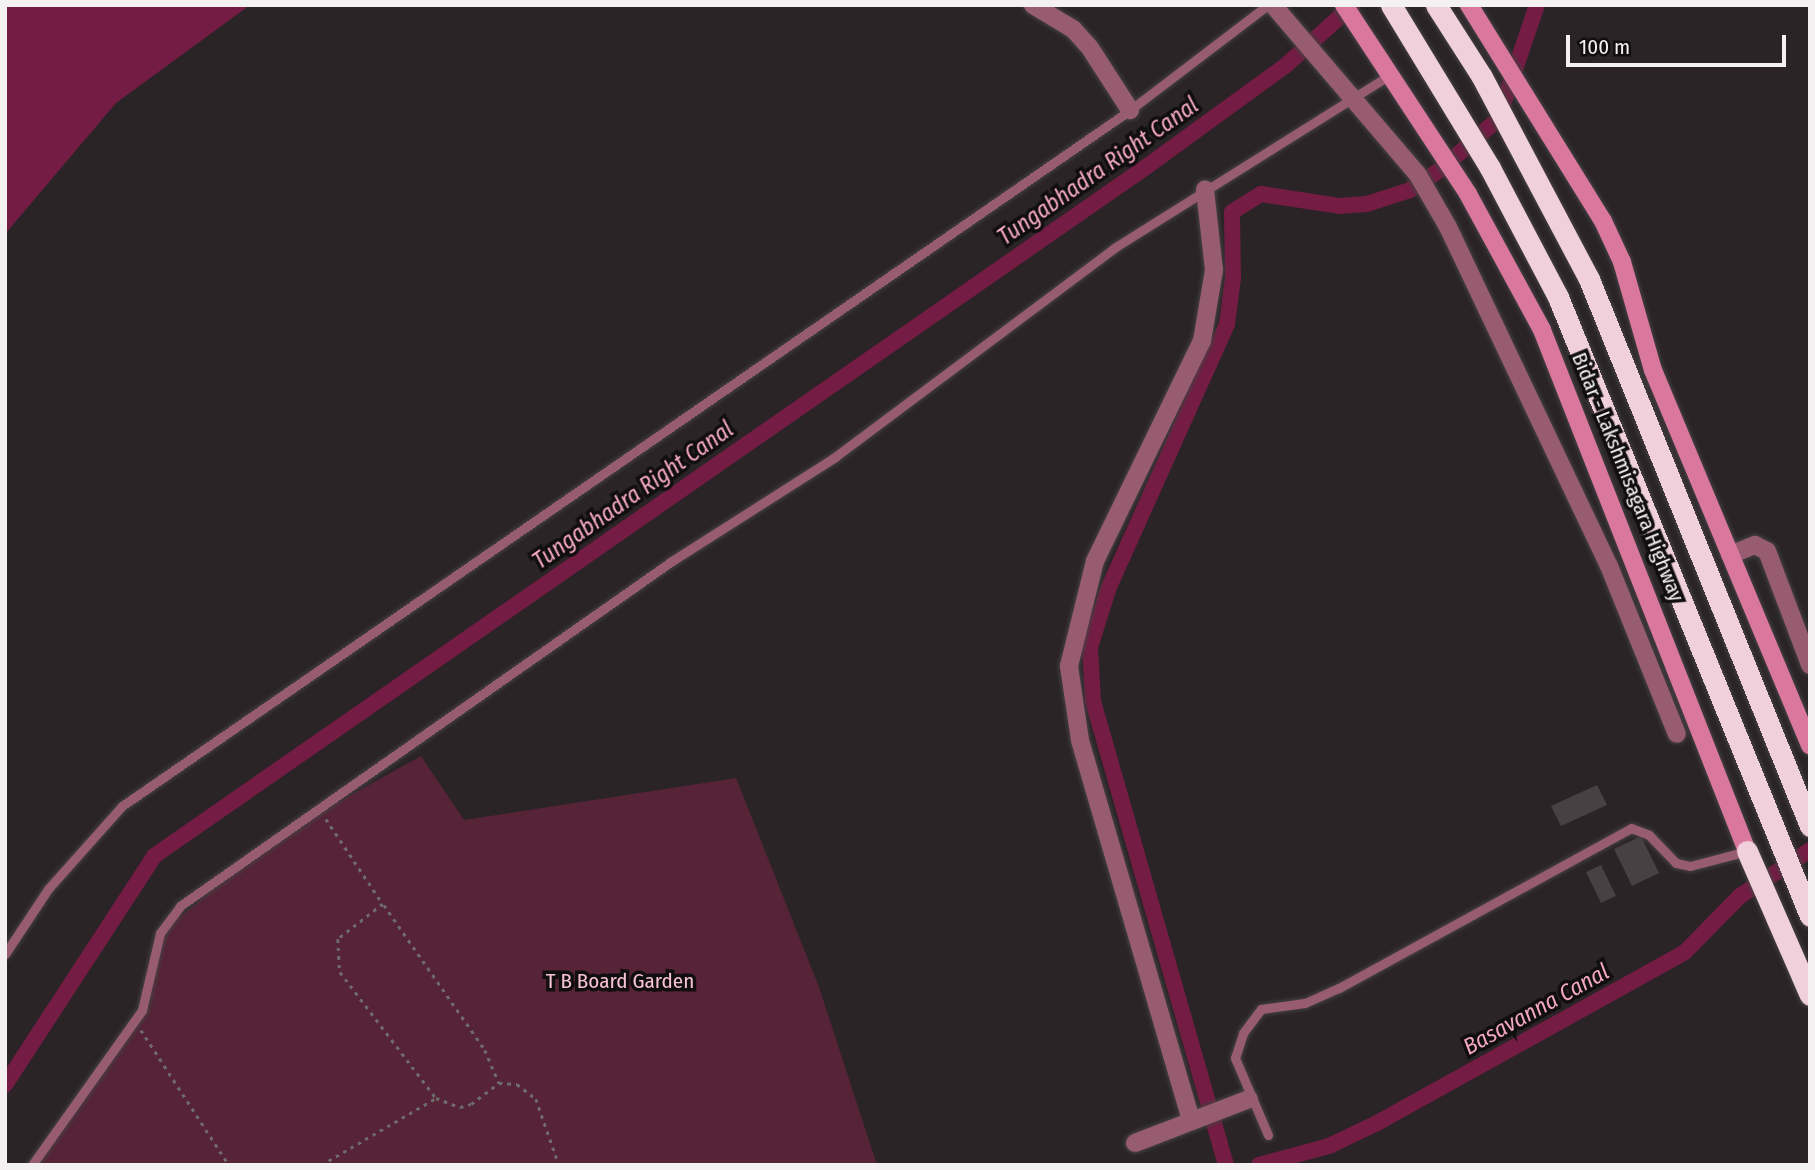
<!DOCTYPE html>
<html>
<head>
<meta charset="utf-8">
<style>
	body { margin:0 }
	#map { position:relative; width:1815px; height:1170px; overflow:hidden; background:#2a2426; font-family:"Fira Sans Condensed",sans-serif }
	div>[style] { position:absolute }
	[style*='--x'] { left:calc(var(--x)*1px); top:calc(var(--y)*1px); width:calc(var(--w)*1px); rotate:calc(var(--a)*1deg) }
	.green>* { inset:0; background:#562337 }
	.water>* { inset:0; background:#741c44 }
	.canal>* { height:16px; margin:-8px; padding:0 8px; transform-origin:8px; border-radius:8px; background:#741c44 }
	.building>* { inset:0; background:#474143 }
	.path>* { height:2.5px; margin-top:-1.25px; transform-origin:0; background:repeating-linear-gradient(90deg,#6f6a6c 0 3.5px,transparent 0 8.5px) }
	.roads { filter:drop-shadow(0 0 2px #464143) drop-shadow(0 0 2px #464143) }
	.lane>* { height:9px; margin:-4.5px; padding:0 4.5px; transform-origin:4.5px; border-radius:4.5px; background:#985c71 }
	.street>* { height:18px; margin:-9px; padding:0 9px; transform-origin:9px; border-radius:9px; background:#985c71 }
	.secondary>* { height:18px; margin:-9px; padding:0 9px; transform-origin:9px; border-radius:9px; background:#d9789c }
	.highway>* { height:21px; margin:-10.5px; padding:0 10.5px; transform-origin:10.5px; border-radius:10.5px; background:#f0d1db }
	span { translate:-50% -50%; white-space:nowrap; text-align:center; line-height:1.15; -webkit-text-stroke:7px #110e0f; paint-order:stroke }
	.street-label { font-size:21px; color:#f4f1f2 }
	.park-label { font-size:21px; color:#f7c3d4 }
	.water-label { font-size:23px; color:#f3a8c1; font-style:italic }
	.frame { position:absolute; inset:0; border:7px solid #f4f1f2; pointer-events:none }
	.scale { position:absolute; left:1566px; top:35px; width:220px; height:32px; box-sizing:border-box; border:4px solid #f4f1f2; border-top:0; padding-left:9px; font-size:21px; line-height:24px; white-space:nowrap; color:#f4f1f2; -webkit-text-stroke:5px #110e0f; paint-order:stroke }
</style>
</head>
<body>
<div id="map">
	<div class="green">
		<i style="clip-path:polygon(421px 756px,464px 820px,736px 778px,819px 987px,877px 1165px,38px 1165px,142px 1010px,160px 933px,284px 832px)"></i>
	</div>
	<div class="water">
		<i style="clip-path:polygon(5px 5px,250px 5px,116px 103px,5px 234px)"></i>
	</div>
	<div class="canal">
		<i style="--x:5;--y:1085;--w:273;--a:-56.9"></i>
		<i style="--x:154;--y:856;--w:1208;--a:-34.78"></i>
		<i style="--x:1146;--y:167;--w:172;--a:-36"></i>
		<i style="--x:1285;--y:66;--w:91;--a:-41.9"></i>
		<i style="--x:1226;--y:1165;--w:483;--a:-106"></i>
		<i style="--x:1093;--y:701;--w:54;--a:-93.2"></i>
		<i style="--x:1090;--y:647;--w:63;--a:-72.4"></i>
		<i style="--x:1109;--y:587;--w:288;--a:-65.8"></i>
		<i style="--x:1227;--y:324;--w:46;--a:-82.6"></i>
		<i style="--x:1233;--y:278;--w:66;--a:-90.9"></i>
		<i style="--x:1232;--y:212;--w:34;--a:-32"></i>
		<i style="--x:1261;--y:194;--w:79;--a:8.7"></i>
		<i style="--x:1339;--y:206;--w:28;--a:-4"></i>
		<i style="--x:1367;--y:204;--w:45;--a:-18"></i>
		<i style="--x:1410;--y:190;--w:36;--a:-34"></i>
		<i style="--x:1440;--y:170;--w:77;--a:-41.3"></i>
		<i style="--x:1498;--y:119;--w:120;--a:-71.1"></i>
		<i style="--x:1259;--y:1165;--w:73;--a:-15.2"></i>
		<i style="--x:1329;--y:1146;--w:53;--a:-25.6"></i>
		<i style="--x:1377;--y:1123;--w:351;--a:-29"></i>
		<i style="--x:1684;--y:953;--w:80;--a:-45.5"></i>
		<i style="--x:1740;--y:896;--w:84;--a:-33.3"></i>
	</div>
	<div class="building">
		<i style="clip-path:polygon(1597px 785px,1607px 805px,1561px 826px,1551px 806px)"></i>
		<i style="clip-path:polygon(1641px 836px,1659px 873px,1632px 886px,1614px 849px)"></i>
		<i style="clip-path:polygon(1601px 865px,1616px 896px,1601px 903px,1586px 872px)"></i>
	</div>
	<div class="path">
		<i style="--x:326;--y:819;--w:102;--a:56.2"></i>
		<i style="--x:383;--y:904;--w:57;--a:142.1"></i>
		<i style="--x:338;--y:939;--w:33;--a:87"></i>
		<i style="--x:340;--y:972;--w:158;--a:52.7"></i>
		<i style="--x:384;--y:905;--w:177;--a:55.1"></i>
		<i style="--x:485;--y:1050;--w:36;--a:67"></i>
		<i style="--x:141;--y:1030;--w:161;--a:56.9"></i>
		<i style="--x:321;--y:1165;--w:133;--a:-30.2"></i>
		<i style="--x:436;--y:1098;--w:26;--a:21"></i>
		<i style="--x:460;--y:1107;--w:11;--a:-15"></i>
		<i style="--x:471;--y:1104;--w:35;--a:-37"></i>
		<i style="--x:499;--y:1083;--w:18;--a:3"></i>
		<i style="--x:517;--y:1084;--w:24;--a:38"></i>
		<i style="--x:536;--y:1099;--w:70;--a:70.8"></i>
	</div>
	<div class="roads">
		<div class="lane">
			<i style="--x:5;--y:954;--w:78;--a:-56.5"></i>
			<i style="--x:48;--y:889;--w:111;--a:-48.3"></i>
			<i style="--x:122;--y:806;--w:1225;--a:-34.62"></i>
			<i style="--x:1130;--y:110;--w:173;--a:-37.3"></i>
			<i style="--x:1268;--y:1135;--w:84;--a:-113.2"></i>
			<i style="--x:1235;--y:1058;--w:26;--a:-72"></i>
			<i style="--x:1243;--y:1033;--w:30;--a:-53"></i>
			<i style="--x:1261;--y:1009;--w:44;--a:-7.8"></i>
			<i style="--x:1305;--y:1003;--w:37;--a:-24"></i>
			<i style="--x:1339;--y:988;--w:333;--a:-28.7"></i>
			<i style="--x:1631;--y:828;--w:19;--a:21"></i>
			<i style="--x:1649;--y:835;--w:39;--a:46"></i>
			<i style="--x:1676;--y:863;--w:14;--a:12"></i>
			<i style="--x:1690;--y:866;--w:59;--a:-14.7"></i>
			<i style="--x:32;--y:1165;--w:190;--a:-54.6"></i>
			<i style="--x:142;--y:1010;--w:79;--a:-76.8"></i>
			<i style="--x:160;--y:933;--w:34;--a:-53"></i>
			<i style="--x:180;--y:906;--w:601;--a:-35.04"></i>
			<i style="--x:672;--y:561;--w:193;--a:-32.5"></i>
			<i style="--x:835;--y:457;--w:349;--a:-36.8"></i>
			<i style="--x:1114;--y:248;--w:326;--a:-32.1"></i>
		</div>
		<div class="street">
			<i style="--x:1033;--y:5;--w:47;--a:31"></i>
			<i style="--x:1073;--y:29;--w:25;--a:48"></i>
			<i style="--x:1090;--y:48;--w:74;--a:57.2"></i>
			<i style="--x:1273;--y:5;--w:223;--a:49.5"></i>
			<i style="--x:1418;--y:175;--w:60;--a:60"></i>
			<i style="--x:1448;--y:227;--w:375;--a:64.6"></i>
			<i style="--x:1609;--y:566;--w:181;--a:68"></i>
			<i style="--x:1730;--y:555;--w:27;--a:-22"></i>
			<i style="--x:1755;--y:545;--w:13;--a:27"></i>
			<i style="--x:1767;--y:551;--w:122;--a:69.3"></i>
			<i style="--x:1191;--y:1120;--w:396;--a:-106.3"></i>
			<i style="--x:1080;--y:740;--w:75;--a:-98.5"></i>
			<i style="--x:1069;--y:666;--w:108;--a:-76.1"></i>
			<i style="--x:1095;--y:561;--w:245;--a:-64.1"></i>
			<i style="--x:1202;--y:341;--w:72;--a:-80.4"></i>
			<i style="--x:1214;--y:270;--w:81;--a:-96.4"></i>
			<i style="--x:1135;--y:1143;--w:122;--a:-21.1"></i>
		</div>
		<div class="secondary">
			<i style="--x:1344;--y:5;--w:226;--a:56.7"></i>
			<i style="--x:1468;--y:194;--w:155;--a:61.4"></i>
			<i style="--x:1542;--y:330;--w:560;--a:68.52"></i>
			<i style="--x:1469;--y:5;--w:254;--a:58.2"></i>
			<i style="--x:1603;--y:221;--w:45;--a:65.1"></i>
			<i style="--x:1622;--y:262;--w:112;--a:74"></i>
			<i style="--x:1653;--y:370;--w:407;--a:67.3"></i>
		</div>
		<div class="highway">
			<i style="--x:1391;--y:5;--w:191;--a:58.7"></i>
			<i style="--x:1490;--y:168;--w:146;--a:62.2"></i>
			<i style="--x:1558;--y:297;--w:668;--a:67.85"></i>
			<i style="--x:1436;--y:5;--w:85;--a:57.4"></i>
			<i style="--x:1482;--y:77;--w:229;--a:62.1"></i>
			<i style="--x:1589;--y:279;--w:590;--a:68"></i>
			<i style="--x:1747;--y:851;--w:157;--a:66.4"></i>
		</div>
	</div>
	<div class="street-label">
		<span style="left:1628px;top:477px;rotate:68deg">Bidar - Lakshmisagara Highway</span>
	</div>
	<div class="park-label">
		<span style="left:620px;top:981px">T B Board Garden</span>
	</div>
	<div class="water-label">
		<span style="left:1098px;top:171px;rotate:-35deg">Tungabhadra Right Canal</span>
		<span style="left:633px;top:495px;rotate:-35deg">Tungabhadra Right Canal</span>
		<span style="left:1536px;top:1009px;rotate:-29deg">Basavanna Canal</span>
	</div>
	<div class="frame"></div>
	<div class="scale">100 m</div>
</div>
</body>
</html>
